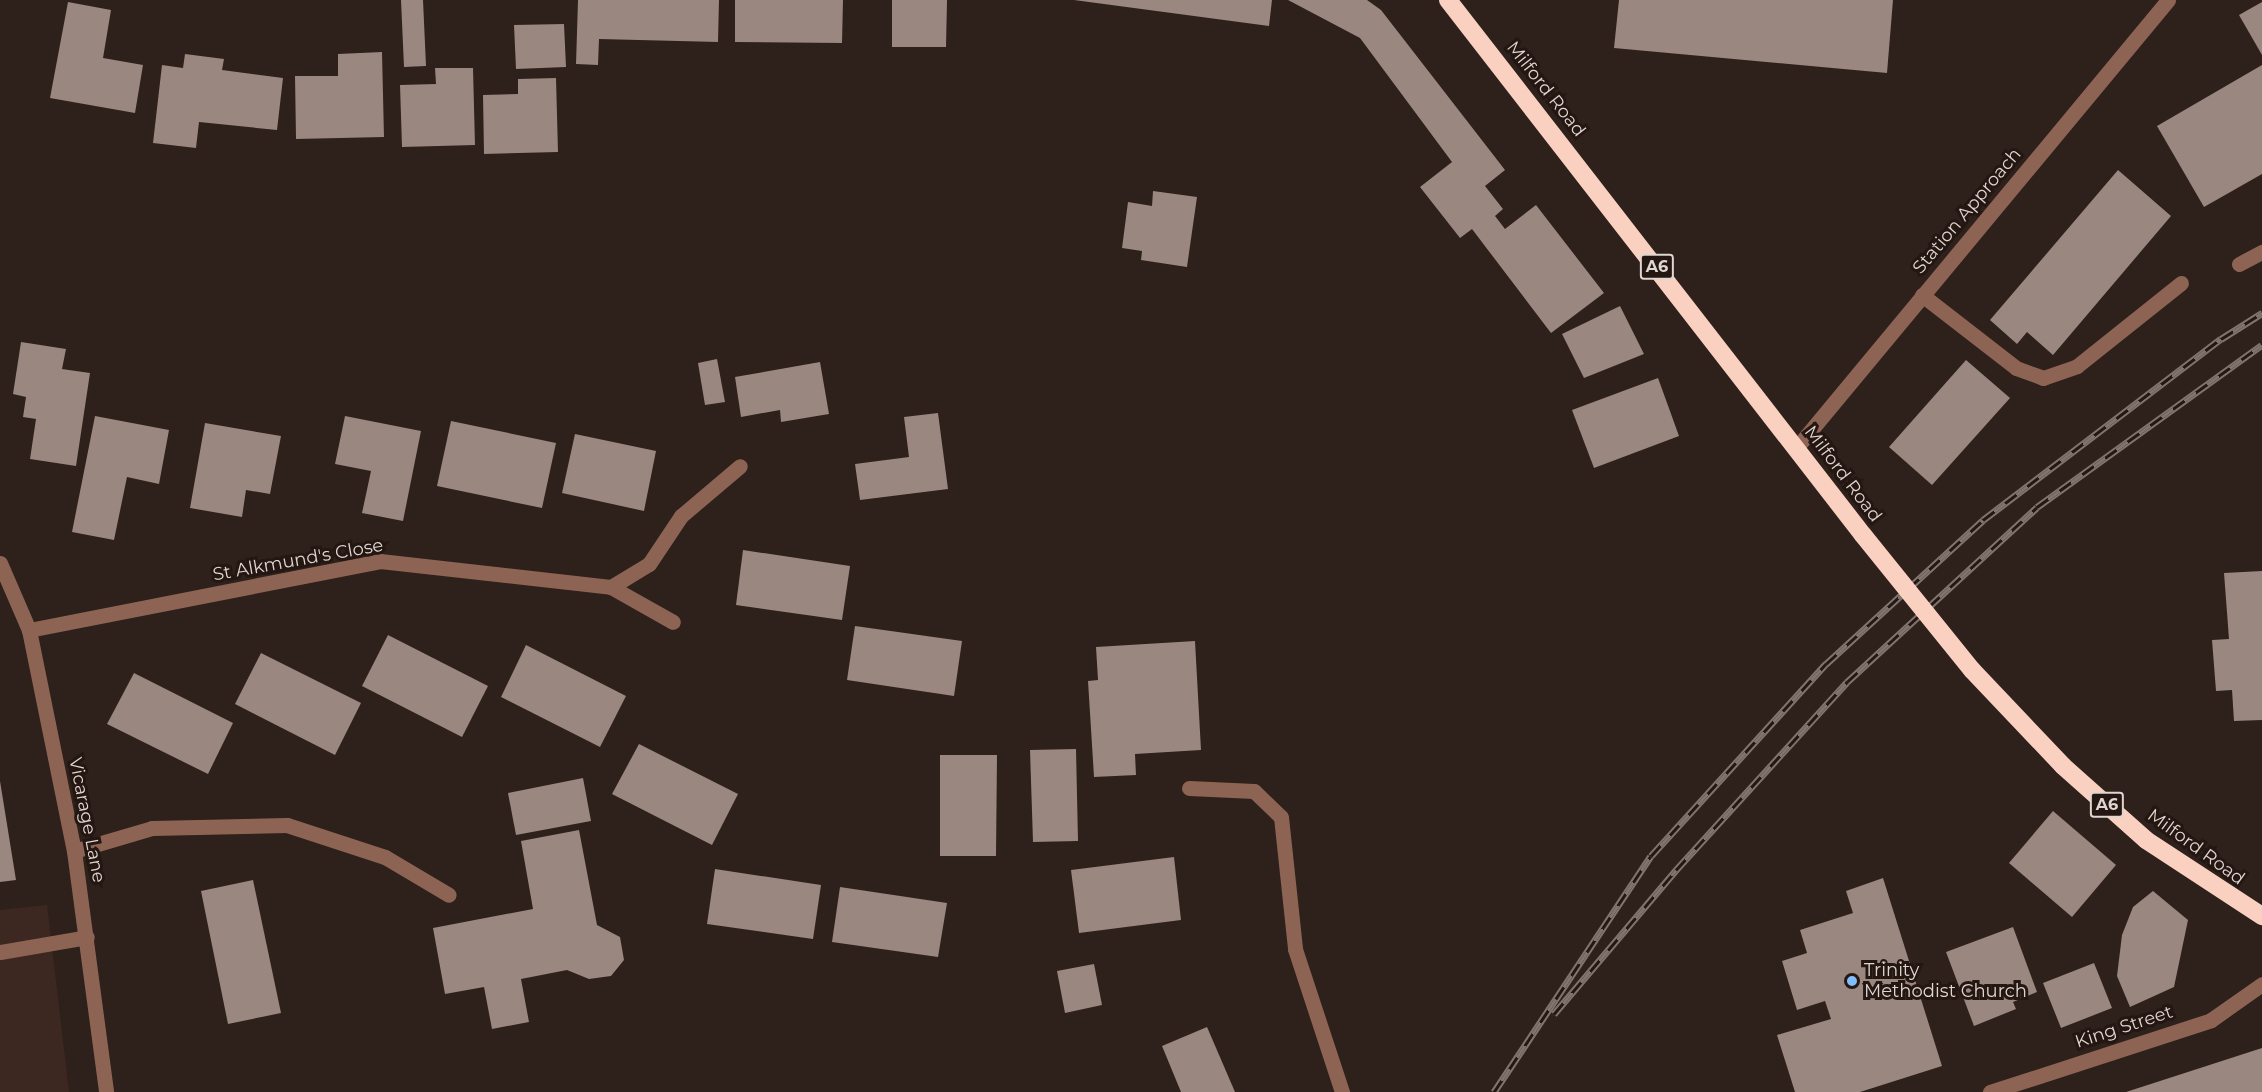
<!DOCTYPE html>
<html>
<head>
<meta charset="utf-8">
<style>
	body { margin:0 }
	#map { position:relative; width:2262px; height:1092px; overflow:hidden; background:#2e201a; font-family:Montserrat,sans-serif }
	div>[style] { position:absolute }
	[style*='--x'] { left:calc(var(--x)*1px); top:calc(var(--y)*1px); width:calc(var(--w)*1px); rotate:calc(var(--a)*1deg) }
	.built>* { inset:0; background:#3c2820 }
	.building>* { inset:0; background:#998780 }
	.minor>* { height:15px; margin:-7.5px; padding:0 7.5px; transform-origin:7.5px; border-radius:7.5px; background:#8d6454 }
	.highway>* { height:18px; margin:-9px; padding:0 9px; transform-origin:9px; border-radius:9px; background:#fad1c0 }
	.rail>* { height:7px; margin-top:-3.5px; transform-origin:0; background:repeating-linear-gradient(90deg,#241611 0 14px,#80746f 0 28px); box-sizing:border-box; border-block:2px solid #80746f }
	.highway-bridge>* { height:18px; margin:-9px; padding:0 9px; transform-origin:9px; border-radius:9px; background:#fad1c0 }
	.dots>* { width:16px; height:16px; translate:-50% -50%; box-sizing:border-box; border:3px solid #241611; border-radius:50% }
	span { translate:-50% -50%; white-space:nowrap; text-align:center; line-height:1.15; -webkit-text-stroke:6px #241611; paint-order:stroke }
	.shield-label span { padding:2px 4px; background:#241611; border:2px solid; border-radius:4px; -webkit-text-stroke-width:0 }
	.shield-label { font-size:16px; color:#dfd5d1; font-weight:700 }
	.street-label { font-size:18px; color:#dfd5d1 }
	.poi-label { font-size:18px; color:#dfd5d1 }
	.left { translate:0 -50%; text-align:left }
</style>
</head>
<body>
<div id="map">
	<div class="built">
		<i style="clip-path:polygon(47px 905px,69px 1092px,0 1092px,0 910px)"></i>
	</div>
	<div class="building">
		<i style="clip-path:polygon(401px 0,423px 0,426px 66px,404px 67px)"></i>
		<i style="clip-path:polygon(578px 0,719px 0,718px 42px,599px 39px,598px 65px,576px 64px)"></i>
		<i style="clip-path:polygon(735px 0,843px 0,842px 43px,735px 42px)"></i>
		<i style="clip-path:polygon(892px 0,947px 0,946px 47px,892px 47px)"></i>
		<i style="clip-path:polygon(1074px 0,1272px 0,1269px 26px)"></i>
		<i style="clip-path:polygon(1288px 0,1367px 0,1381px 10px,1505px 170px,1485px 186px,1503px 209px,1495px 216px,1505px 229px,1536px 205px,1604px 293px,1551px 333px,1472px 229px,1460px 238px,1420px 187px,1452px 162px,1360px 38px)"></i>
		<i style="clip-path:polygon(1619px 0,1893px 0,1887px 73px,1614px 48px)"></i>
		<i style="clip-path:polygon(68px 2px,111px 10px,103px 58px,143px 65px,135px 113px,50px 98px)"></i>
		<i style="clip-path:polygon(2262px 2px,2262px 55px,2239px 15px)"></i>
		<i style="clip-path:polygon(564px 24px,566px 67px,516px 69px,514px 25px)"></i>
		<i style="clip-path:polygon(382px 52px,384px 137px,296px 139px,295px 76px,338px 76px,338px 54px)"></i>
		<i style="clip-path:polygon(185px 54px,224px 59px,222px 70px,283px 78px,277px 130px,199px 122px,196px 148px,153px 143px,162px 65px,183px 68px)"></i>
		<i style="clip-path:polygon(2262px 65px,2262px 174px,2204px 207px,2157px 126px)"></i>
		<i style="clip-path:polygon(435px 68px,473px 68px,475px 145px,402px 147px,400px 85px,436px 84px)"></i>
		<i style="clip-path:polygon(556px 78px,558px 152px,484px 154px,483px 95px,518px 94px,518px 79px)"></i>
		<i style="clip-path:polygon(2118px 170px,2171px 216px,2053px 355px,2027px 332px,2017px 344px,1990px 320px)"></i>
		<i style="clip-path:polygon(1153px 191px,1197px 197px,1187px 267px,1141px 260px,1142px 251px,1122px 248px,1128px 202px,1152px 206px)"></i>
		<i style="clip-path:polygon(1620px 306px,1644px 354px,1584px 378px,1562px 334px)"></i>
		<i style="clip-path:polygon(21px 342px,66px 349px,62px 369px,90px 373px,76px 466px,30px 459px,36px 419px,23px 417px,26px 397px,13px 394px)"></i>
		<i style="clip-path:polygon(717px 359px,725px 402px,705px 405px,698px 363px)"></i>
		<i style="clip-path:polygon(1966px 360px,2010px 398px,1932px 485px,1889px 447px)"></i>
		<i style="clip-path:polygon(820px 362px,829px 414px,781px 422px,780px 410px,741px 417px,735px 377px)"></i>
		<i style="clip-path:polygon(1658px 378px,1679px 436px,1594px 468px,1572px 410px)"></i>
		<i style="clip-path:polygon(938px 413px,948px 489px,860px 500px,855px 464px,909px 457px,904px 417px)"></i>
		<i style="clip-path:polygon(95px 416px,169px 430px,159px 484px,127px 477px,114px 540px,72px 532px)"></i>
		<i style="clip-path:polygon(345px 416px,421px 431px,403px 521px,362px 513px,371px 471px,335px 464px)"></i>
		<i style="clip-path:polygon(451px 421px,556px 443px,542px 508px,437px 486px)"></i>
		<i style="clip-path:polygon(205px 423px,281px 436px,270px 494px,246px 490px,242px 517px,190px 508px)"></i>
		<i style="clip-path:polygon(575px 434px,656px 451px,644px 511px,562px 493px)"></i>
		<i style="clip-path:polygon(743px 550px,850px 566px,842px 620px,736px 605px)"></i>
		<i style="clip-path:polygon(2262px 571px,2262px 720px,2234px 721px,2232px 690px,2216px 691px,2212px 640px,2229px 639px,2224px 573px)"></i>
		<i style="clip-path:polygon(855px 626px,962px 641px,954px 696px,847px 680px)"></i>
		<i style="clip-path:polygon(388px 635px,488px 686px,462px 737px,362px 686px)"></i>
		<i style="clip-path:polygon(1195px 641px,1201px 750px,1135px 754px,1136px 775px,1094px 777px,1088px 681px,1098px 680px,1096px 647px)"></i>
		<i style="clip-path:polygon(526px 645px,626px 696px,600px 747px,501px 697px)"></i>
		<i style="clip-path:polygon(261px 653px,361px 703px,335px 755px,235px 704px)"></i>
		<i style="clip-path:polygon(134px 673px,233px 723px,208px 774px,107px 724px)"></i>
		<i style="clip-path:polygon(639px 744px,738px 794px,712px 845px,612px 794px)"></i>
		<i style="clip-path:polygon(1076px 749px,1078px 841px,1033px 842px,1030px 750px)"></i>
		<i style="clip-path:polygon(940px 755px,997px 755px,996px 856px,940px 856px)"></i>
		<i style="clip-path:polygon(583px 778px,591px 821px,516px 835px,508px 793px)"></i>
		<i style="clip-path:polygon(0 781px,16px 880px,0 882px)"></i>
		<i style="clip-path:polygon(2053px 811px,2116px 865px,2072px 917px,2009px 863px)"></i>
		<i style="clip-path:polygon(579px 830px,597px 925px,620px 937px,624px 960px,611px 976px,589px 979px,567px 970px,521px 979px,529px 1022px,492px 1029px,484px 987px,445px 994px,433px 928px,533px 909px,521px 841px)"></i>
		<i style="clip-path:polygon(1174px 857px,1181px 920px,1079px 933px,1071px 870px)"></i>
		<i style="clip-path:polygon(715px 869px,821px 885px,813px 939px,707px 924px)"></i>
		<i style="clip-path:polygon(1883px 878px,1942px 1066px,1860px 1092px,1795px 1092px,1777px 1035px,1831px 1019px,1825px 1001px,1797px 1010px,1782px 961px,1807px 953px,1800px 930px,1853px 913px,1846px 891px)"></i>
		<i style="clip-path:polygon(253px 880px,281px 1013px,228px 1024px,201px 891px)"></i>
		<i style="clip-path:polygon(840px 887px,947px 903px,938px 957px,832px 942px)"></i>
		<i style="clip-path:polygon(2153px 891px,2188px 920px,2174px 987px,2130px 1007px,2117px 976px,2122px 935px,2133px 907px)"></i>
		<i style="clip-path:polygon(2013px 927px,2037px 992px,2013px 1002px,2016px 1009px,1974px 1026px,1946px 952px)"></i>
		<i style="clip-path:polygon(2094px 963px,2112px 1008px,2061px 1028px,2043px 983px)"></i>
		<i style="clip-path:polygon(1094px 964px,1102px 1005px,1065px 1013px,1057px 971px)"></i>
		<i style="clip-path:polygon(1207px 1027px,1235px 1092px,1181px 1092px,1162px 1046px)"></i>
		<i style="clip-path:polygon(2262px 1048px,2262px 1092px,2126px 1092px)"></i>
	</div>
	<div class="minor">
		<i style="--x:2239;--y:264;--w:26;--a:-28"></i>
		<i style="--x:1922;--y:295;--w:119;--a:37.8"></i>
		<i style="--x:2016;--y:368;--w:29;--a:20"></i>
		<i style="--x:2043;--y:378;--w:36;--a:-19"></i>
		<i style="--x:2077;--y:366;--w:133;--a:-38.6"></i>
		<i style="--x:1797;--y:447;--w:581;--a:-50.31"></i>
		<i style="--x:0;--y:563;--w:73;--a:66.6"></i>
		<i style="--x:29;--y:630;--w:226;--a:78.5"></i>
		<i style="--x:74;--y:851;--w:243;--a:82.4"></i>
		<i style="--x:611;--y:587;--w:44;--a:-31.2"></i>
		<i style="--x:649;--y:564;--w:58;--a:-56.3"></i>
		<i style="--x:681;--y:516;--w:77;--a:-40.3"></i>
		<i style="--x:29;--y:630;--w:358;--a:-11.1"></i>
		<i style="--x:380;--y:561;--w:232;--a:6.4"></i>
		<i style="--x:611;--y:587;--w:71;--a:29.4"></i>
		<i style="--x:1189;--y:788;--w:65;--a:2.6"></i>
		<i style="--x:1254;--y:791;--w:37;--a:44"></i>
		<i style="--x:1281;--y:817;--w:133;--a:83.9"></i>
		<i style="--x:1295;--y:949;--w:151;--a:71.8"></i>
		<i style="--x:74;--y:851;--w:81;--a:-16.4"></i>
		<i style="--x:152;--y:828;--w:135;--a:-1.3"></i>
		<i style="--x:287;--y:825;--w:103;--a:18.1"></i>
		<i style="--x:385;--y:857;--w:74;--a:30.7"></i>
		<i style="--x:0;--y:952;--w:88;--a:-9.8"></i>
		<i style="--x:1990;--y:1092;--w:232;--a:-18"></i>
		<i style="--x:2211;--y:1020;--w:62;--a:-35.2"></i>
	</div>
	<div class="highway">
		<i style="--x:1448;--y:0;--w:677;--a:52.2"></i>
		<i style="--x:1972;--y:670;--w:132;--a:46.5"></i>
		<i style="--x:2063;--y:766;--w:111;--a:41.7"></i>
		<i style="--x:2146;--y:840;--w:139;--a:33.2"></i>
	</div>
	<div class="rail">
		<i style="--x:1554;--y:1014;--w:189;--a:-49.7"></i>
		<i style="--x:1676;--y:870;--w:254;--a:-47.7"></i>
		<i style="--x:1847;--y:682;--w:258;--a:-42.6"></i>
		<i style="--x:2037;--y:507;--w:277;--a:-35.8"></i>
		<i style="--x:1494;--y:1092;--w:283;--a:-56.4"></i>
		<i style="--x:1651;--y:856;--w:260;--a:-47.7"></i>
		<i style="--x:1826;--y:664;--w:213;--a:-42.5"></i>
		<i style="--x:1983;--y:520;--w:299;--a:-37.3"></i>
		<i style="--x:2221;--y:339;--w:49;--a:-32.4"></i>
	</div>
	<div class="highway-bridge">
		<i style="--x:1863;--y:535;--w:174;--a:51.1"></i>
	</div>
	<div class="dots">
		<i style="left:1852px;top:981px;background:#80bdfa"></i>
	</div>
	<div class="shield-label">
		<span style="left:1657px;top:267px">A6</span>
		<span style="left:2107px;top:805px">A6</span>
	</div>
	<div class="street-label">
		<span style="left:1546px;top:89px;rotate:52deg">Milford Road</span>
		<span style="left:1967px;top:211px;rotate:-50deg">Station Approach</span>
		<span style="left:1843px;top:474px;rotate:53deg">Milford Road</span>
		<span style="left:298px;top:560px;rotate:-10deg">St Alkmund's Close</span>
		<span style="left:87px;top:820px;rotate:79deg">Vicarage Lane</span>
		<span style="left:2196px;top:847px;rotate:36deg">Milford Road</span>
		<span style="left:2124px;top:1027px;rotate:-18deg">King Street</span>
	</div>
	<div class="poi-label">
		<span class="left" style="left:1864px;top:981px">Trinity<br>Methodist Church</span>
	</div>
</div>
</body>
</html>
